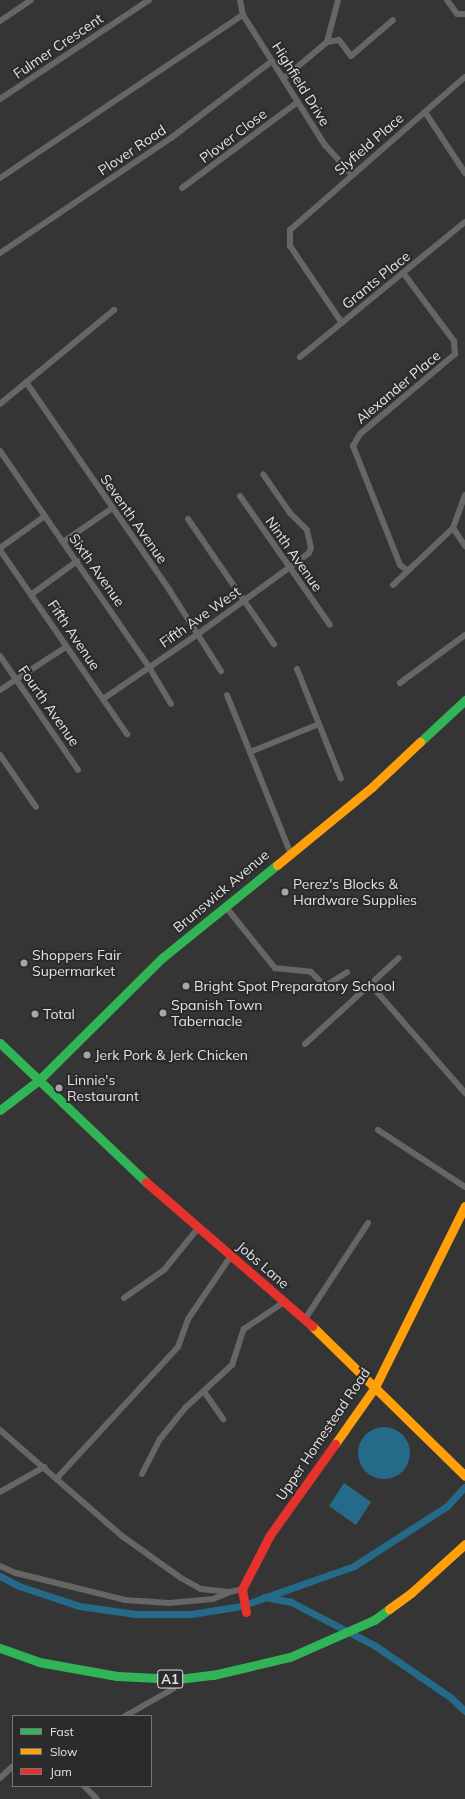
<!DOCTYPE html>
<html>
<head>
<meta charset="utf-8">
<style>
	body { margin:0 }
	#map { position:relative; width:465px; height:1799px; overflow:hidden; background:#353535; font-family:Mulish,sans-serif }
	div>[style] { position:absolute }
	[style*='--x'] { left:calc(var(--x)*1px); top:calc(var(--y)*1px); width:calc(var(--w)*1px); rotate:calc(var(--a)*1deg) }
	.water>* { inset:0; background:#266a89 }
	.round { border-radius:50% }
	.canal>* { height:7px; margin:-3.5px; padding:0 3.5px; transform-origin:3.5px; border-radius:3.5px; background:#266a89 }
	.street>* { height:6px; margin:-3px; padding:0 3px; transform-origin:3px; border-radius:3px; background:#666 }
	.fast>* { height:9px; margin:-4.5px; padding:0 4.5px; transform-origin:4.5px; border-radius:4.5px; background:#30b455 }
	.slow>* { height:9px; margin:-4.5px; padding:0 4.5px; transform-origin:4.5px; border-radius:4.5px; background:#ff9f0a }
	.jam>* { height:9px; margin:-4.5px; padding:0 4.5px; transform-origin:4.5px; border-radius:4.5px; background:#e5322d }
	.dots>* { width:11px; height:11px; translate:-50% -50%; box-sizing:border-box; border:2px solid #2b2a2c; border-radius:50% }
	span { translate:-50% -50%; white-space:nowrap; text-align:center; line-height:1.15; -webkit-text-stroke:4px #2b2a2c; paint-order:stroke }
	.shield-label span { padding:1px 3px; background:#2b2a2c; border:1px solid; border-radius:3px; -webkit-text-stroke-width:0 }
	.shield-label { font-size:13px; color:#e3e2e4; font-weight:700 }
	.street-label { font-size:14px; color:#e3e2e4 }
	.poi-label { font-size:14px; color:#e3e2e4 }
	.left { translate:0 -50%; text-align:left }
	.legend { position:absolute; left:12px; top:1715px; width:140px; height:72px; box-sizing:border-box; background:#2b2a2c; border:1px solid #757476; margin:0; padding:5px 7px; list-style:none; font-size:12px; color:#e3e2e4 }
	.legend li { display:flex; align-items:center; gap:8px; height:20px }
	.legend b { width:20px; border:1px solid #757476 }
</style>
</head>
<body>
<div id="map">
	<div class="water">
		<i class="round" style="left:358px;top:1427px;width:52px;height:52px"></i>
		<i style="clip-path:polygon(344px 1483px,371px 1502px,356px 1525px,329px 1506px)"></i>
	</div>
	<div class="canal">
		<i style="--x:0;--y:1576;--w:21;--a:28"></i>
		<i style="--x:19;--y:1586;--w:63;--a:18.4"></i>
		<i style="--x:79;--y:1606;--w:57;--a:8.1"></i>
		<i style="--x:135;--y:1614;--w:56;--a:0"></i>
		<i style="--x:191;--y:1614;--w:51;--a:-9.1"></i>
		<i style="--x:241;--y:1606;--w:120;--a:-19.5"></i>
		<i style="--x:354;--y:1566;--w:111;--a:-32.8"></i>
		<i style="--x:447;--y:1506;--w:26;--a:-47"></i>
		<i style="--x:264;--y:1597;--w:27;--a:10"></i>
		<i style="--x:291;--y:1602;--w:93;--a:27.4"></i>
		<i style="--x:374;--y:1645;--w:92;--a:34.4"></i>
		<i style="--x:450;--y:1697;--w:21;--a:43"></i>
	</div>
	<div class="street">
		<i style="--x:240;--y:0;--w:15;--a:79"></i>
		<i style="--x:243;--y:15;--w:154;--a:57.8"></i>
		<i style="--x:325;--y:145;--w:40;--a:48"></i>
		<i style="--x:447;--y:0;--w:17;--a:54"></i>
		<i style="--x:457;--y:14;--w:8;--a:0"></i>
		<i style="--x:0;--y:21;--w:37;--a:-34"></i>
		<i style="--x:327;--y:42;--w:12;--a:-9"></i>
		<i style="--x:339;--y:40;--w:20;--a:53"></i>
		<i style="--x:351;--y:56;--w:55;--a:-40.6"></i>
		<i style="--x:327;--y:42;--w:43;--a:-75.3"></i>
		<i style="--x:284;--y:78;--w:56;--a:-39.9"></i>
		<i style="--x:0;--y:99;--w:179;--a:-33.6"></i>
		<i style="--x:425;--y:112;--w:73;--a:56.7"></i>
		<i style="--x:0;--y:178;--w:293;--a:-33.9"></i>
		<i style="--x:182;--y:188;--w:144;--a:-36.6"></i>
		<i style="--x:0;--y:253;--w:206;--a:-33.9"></i>
		<i style="--x:171;--y:138;--w:127;--a:-37.3"></i>
		<i style="--x:404;--y:274;--w:84;--a:53.3"></i>
		<i style="--x:454;--y:341;--w:13;--a:86"></i>
		<i style="--x:455;--y:354;--w:124;--a:139.9"></i>
		<i style="--x:360;--y:434;--w:14;--a:120"></i>
		<i style="--x:353;--y:446;--w:128;--a:68.4"></i>
		<i style="--x:400;--y:565;--w:9;--a:36"></i>
		<i style="--x:342;--y:323;--w:93;--a:-124"></i>
		<i style="--x:290;--y:246;--w:16;--a:-90"></i>
		<i style="--x:290;--y:230;--w:232;--a:-41.2"></i>
		<i style="--x:300;--y:357;--w:213;--a:-39.3"></i>
		<i style="--x:26;--y:382;--w:254;--a:55.4"></i>
		<i style="--x:170;--y:591;--w:95;--a:57.5"></i>
		<i style="--x:0;--y:404;--w:148;--a:-39.5"></i>
		<i style="--x:0;--y:451;--w:262;--a:55.4"></i>
		<i style="--x:149;--y:667;--w:43;--a:59.3"></i>
		<i style="--x:240;--y:496;--w:157;--a:55.1"></i>
		<i style="--x:188;--y:519;--w:152;--a:55.5"></i>
		<i style="--x:453;--y:528;--w:22;--a:56"></i>
		<i style="--x:63;--y:542;--w:58;--a:-34.5"></i>
		<i style="--x:0;--y:548;--w:55;--a:-35.4"></i>
		<i style="--x:0;--y:550;--w:224;--a:55.4"></i>
		<i style="--x:393;--y:585;--w:83;--a:-43.5"></i>
		<i style="--x:453;--y:528;--w:35;--a:-70"></i>
		<i style="--x:32;--y:594;--w:56;--a:-36.3"></i>
		<i style="--x:0;--y:656;--w:138;--a:55.6"></i>
		<i style="--x:297;--y:669;--w:118;--a:68.2"></i>
		<i style="--x:400;--y:683;--w:81;--a:-36.4"></i>
		<i style="--x:0;--y:690;--w:79;--a:-33.1"></i>
		<i style="--x:227;--y:695;--w:169;--a:68.1"></i>
		<i style="--x:103;--y:699;--w:115;--a:-34.4"></i>
		<i style="--x:198;--y:634;--w:137;--a:-36.1"></i>
		<i style="--x:309;--y:553;--w:5;--a:-68"></i>
		<i style="--x:311;--y:548;--w:18;--a:-103"></i>
		<i style="--x:307;--y:530;--w:24;--a:-135"></i>
		<i style="--x:290;--y:513;--w:47;--a:-124.7"></i>
		<i style="--x:250;--y:752;--w:74;--a:-22.1"></i>
		<i style="--x:0;--y:755;--w:63;--a:55.3"></i>
		<i style="--x:225;--y:906;--w:80;--a:51.1"></i>
		<i style="--x:275;--y:968;--w:36;--a:6"></i>
		<i style="--x:311;--y:972;--w:20;--a:45"></i>
		<i style="--x:325;--y:986;--w:26;--a:-32"></i>
		<i style="--x:370;--y:984;--w:145;--a:48.9"></i>
		<i style="--x:305;--y:1044;--w:127;--a:-42.5"></i>
		<i style="--x:378;--y:1130;--w:104;--a:33.2"></i>
		<i style="--x:124;--y:1298;--w:49;--a:-35"></i>
		<i style="--x:164;--y:1270;--w:55;--a:-50.9"></i>
		<i style="--x:305;--y:1319;--w:115;--a:-56.7"></i>
		<i style="--x:205;--y:1393;--w:32;--a:55"></i>
		<i style="--x:0;--y:1430;--w:162;--a:41"></i>
		<i style="--x:122;--y:1536;--w:72;--a:35.4"></i>
		<i style="--x:181;--y:1578;--w:23;--a:29"></i>
		<i style="--x:201;--y:1589;--w:29;--a:6"></i>
		<i style="--x:230;--y:1592;--w:12;--a:-14"></i>
		<i style="--x:142;--y:1474;--w:39;--a:-63"></i>
		<i style="--x:160;--y:1439;--w:40;--a:-51"></i>
		<i style="--x:185;--y:1408;--w:64;--a:-42.5"></i>
		<i style="--x:232;--y:1365;--w:38;--a:-72"></i>
		<i style="--x:244;--y:1329;--w:48;--a:-34"></i>
		<i style="--x:57;--y:1478;--w:178;--a:-47.3"></i>
		<i style="--x:178;--y:1347;--w:30;--a:-70"></i>
		<i style="--x:188;--y:1319;--w:76;--a:-55.7"></i>
		<i style="--x:0;--y:1492;--w:51;--a:-29.6"></i>
		<i style="--x:0;--y:1566;--w:17;--a:24"></i>
		<i style="--x:16;--y:1573;--w:112;--a:13.9"></i>
		<i style="--x:125;--y:1600;--w:44;--a:3.9"></i>
		<i style="--x:169;--y:1603;--w:44;--a:-5.2"></i>
		<i style="--x:213;--y:1599;--w:16;--a:-22"></i>
		<i style="--x:125;--y:1716;--w:55;--a:-29.4"></i>
		<i style="--x:0;--y:1778;--w:18;--a:-43"></i>
		<i style="--x:84;--y:1786;--w:18;--a:45"></i>
	</div>
	<div class="fast">
		<i style="--x:420;--y:742;--w:62;--a:-43"></i>
		<i style="--x:0;--y:1043;--w:202;--a:43.6"></i>
		<i style="--x:0;--y:1110;--w:49;--a:-37.6"></i>
		<i style="--x:39;--y:1080;--w:173;--a:-44.8"></i>
		<i style="--x:162;--y:958;--w:148;--a:-39"></i>
		<i style="--x:0;--y:1648;--w:41;--a:19.7"></i>
		<i style="--x:39;--y:1662;--w:79;--a:10.2"></i>
		<i style="--x:117;--y:1676;--w:61;--a:2.8"></i>
		<i style="--x:178;--y:1679;--w:35;--a:-7"></i>
		<i style="--x:213;--y:1675;--w:79;--a:-13.2"></i>
		<i style="--x:290;--y:1657;--w:92;--a:-23.8"></i>
		<i style="--x:374;--y:1620;--w:19;--a:-36"></i>
	</div>
	<div class="slow">
		<i style="--x:277;--y:865;--w:123;--a:-39.4"></i>
		<i style="--x:372;--y:787;--w:66;--a:-43.2"></i>
		<i style="--x:312;--y:1326;--w:214;--a:44.4"></i>
		<i style="--x:335;--y:1444;--w:70;--a:-54.9"></i>
		<i style="--x:375;--y:1387;--w:202;--a:-63.6"></i>
		<i style="--x:389;--y:1609;--w:27;--a:-36"></i>
		<i style="--x:411;--y:1593;--w:73;--a:-42.2"></i>
	</div>
	<div class="jam">
		<i style="--x:146;--y:1182;--w:220;--a:40.9"></i>
		<i style="--x:246;--y:1612;--w:23;--a:-100"></i>
		<i style="--x:242;--y:1589;--w:61;--a:-62.6"></i>
		<i style="--x:270;--y:1535;--w:112;--a:-54.5"></i>
	</div>
	<div class="dots">
		<i style="left:285px;top:892px;background:#a6a5a7"></i>
		<i style="left:24px;top:963px;background:#a6a5a7"></i>
		<i style="left:186px;top:986px;background:#a6a5a7"></i>
		<i style="left:163px;top:1013px;background:#a6a5a7"></i>
		<i style="left:35px;top:1014px;background:#a6a5a7"></i>
		<i style="left:87px;top:1055px;background:#a6a5a7"></i>
		<i style="left:59px;top:1088px;background:#a6a5a7"></i>
	</div>
	<div class="shield-label">
		<span style="left:170px;top:1679px">A1</span>
	</div>
	<div class="street-label">
		<span style="left:58px;top:46px;rotate:-34deg">Fulmer Crescent</span>
		<span style="left:301px;top:84px;rotate:58deg">Highfield Drive</span>
		<span style="left:233px;top:136px;rotate:-37deg">Plover Close</span>
		<span style="left:369px;top:144px;rotate:-41deg">Slyfield Place</span>
		<span style="left:132px;top:150px;rotate:-34deg">Plover Road</span>
		<span style="left:376px;top:280px;rotate:-39deg">Grants Place</span>
		<span style="left:398px;top:387px;rotate:-40deg">Alexander Place</span>
		<span style="left:134px;top:519px;rotate:55deg">Seventh Avenue</span>
		<span style="left:294px;top:554px;rotate:55deg">Ninth Avenue</span>
		<span style="left:97px;top:570px;rotate:55deg">Sixth Avenue</span>
		<span style="left:200px;top:617px;rotate:-35deg">Fifth Ave West</span>
		<span style="left:74px;top:635px;rotate:56deg">Fifth Avenue</span>
		<span style="left:49px;top:706px;rotate:55deg">Fourth Avenue</span>
		<span style="left:221px;top:891px;rotate:-40deg">Brunswick Avenue</span>
		<span style="left:263px;top:1265px;rotate:41deg">Jobs Lane</span>
		<span style="left:323px;top:1434px;rotate:-56deg">Upper Homestead Road</span>
	</div>
	<div class="poi-label">
		<span class="left" style="left:293px;top:892px">Perez's Blocks &amp;<br>Hardware Supplies</span>
		<span class="left" style="left:32px;top:963px">Shoppers Fair<br>Supermarket</span>
		<span class="left" style="left:194px;top:986px">Bright Spot Preparatory School</span>
		<span class="left" style="left:171px;top:1013px">Spanish Town<br>Tabernacle</span>
		<span class="left" style="left:43px;top:1014px">Total</span>
		<span class="left" style="left:95px;top:1055px">Jerk Pork &amp; Jerk Chicken</span>
		<span class="left" style="left:67px;top:1088px">Linnie's<br>Restaurant</span>
	</div>
	<ul class="legend">
	<li><b style="height:5px;background:#30b455"></b>Fast</li>
	<li><b style="height:5px;background:#ff9f0a"></b>Slow</li>
	<li><b style="height:5px;background:#e5322d"></b>Jam</li>
	</ul>
</div>
</body>
</html>
